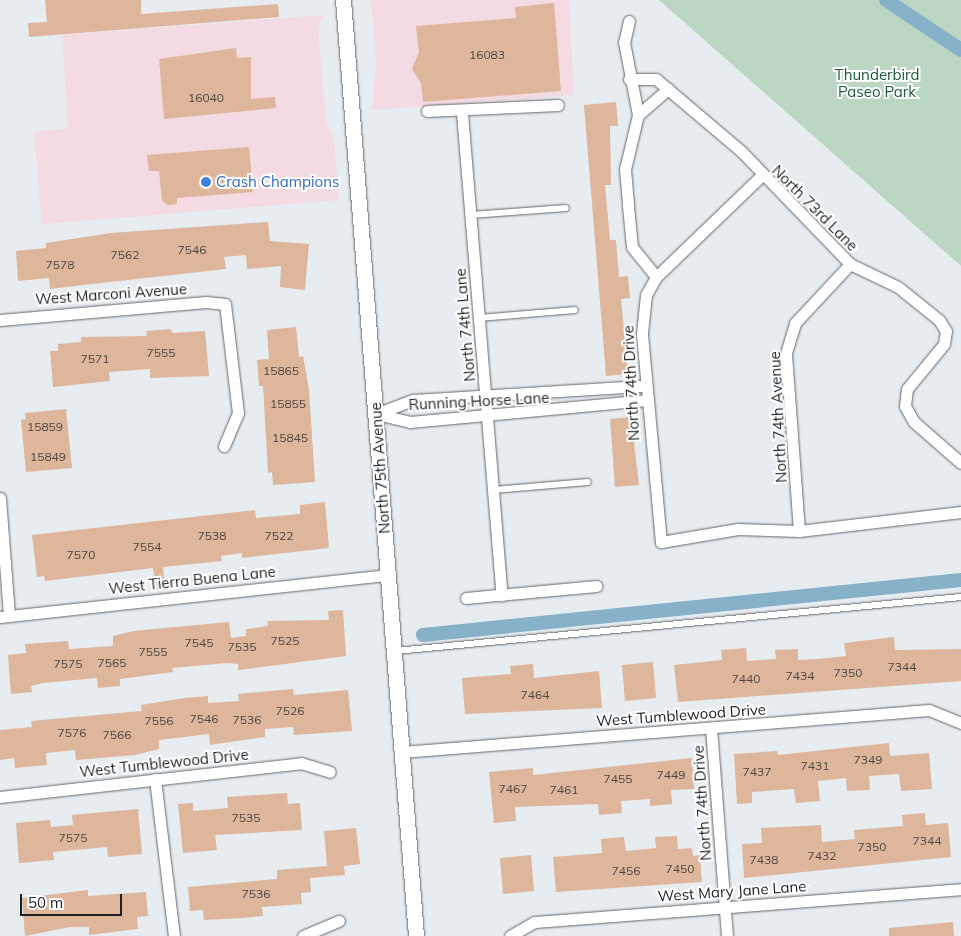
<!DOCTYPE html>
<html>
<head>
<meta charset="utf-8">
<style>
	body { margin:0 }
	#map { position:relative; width:961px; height:936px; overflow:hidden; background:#e7ecf0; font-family:Mulish,sans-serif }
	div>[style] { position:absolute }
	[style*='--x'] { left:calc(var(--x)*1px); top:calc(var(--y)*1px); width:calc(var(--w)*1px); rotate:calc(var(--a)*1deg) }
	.commercial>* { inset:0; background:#f3dae3 }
	.green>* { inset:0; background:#bbd6c3 }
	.canal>* { height:14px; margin:-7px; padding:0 7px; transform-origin:7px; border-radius:7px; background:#86b1c9 }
	.building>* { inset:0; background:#ddb69c }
	.roads { filter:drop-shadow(0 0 1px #63676a) drop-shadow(0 0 1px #63676a) }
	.lane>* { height:5.5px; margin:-2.75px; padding:0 2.75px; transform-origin:2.75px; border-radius:2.75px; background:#fff }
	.street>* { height:11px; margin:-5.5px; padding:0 5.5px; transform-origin:5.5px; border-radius:5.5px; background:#fff }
	.secondary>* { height:15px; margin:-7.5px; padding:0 7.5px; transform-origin:7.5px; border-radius:7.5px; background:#fff }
	.dots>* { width:14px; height:14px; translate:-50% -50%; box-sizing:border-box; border:2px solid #fff; border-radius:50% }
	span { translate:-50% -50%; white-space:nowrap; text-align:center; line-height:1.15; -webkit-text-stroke:4px #fff; paint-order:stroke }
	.number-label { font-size:12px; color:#4e4640 }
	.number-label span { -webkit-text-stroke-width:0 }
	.park-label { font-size:15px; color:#1a5a36 }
	.shop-label { font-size:15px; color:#366cbe }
	.left { translate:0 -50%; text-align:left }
	.street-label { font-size:15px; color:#1e2021 }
	.scale { position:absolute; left:20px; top:894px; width:102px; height:22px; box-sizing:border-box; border:2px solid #1e2021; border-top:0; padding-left:6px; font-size:15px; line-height:18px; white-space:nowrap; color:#1e2021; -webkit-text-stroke:4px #fff; paint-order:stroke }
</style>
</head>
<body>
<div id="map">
	<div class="commercial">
		<i style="clip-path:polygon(371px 0,569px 0,574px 95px,372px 110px,376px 63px)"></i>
		<i style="clip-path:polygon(324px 15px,318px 27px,326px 120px,334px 141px,339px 200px,42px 224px,34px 132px,68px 128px,62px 35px)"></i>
	</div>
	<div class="green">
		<i style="clip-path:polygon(659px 0,961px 0,961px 266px)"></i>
	</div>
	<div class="canal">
		<i style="--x:886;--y:0;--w:90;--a:33.7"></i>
		<i style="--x:423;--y:635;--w:541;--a:-5.84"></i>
	</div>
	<div class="building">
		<i style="clip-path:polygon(45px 0,141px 0,141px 14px,278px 4px,279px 17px,29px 37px,28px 23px,47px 22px)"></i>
		<i style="clip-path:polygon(554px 3px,561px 91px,423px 102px,421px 83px,412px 69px,419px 52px,416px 26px,516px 18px,515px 7px)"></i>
		<i style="clip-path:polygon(236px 48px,237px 58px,251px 57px,251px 99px,275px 97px,276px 108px,164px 119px,159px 59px)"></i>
		<i style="clip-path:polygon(616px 102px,618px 126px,610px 126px,611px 185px,605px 185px,610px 240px,616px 240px,619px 277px,628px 276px,630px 298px,621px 299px,628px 374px,606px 376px,584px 105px)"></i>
		<i style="clip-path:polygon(249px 147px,253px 192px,177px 198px,177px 204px,167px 205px,162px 200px,159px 171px,149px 171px,147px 155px)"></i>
		<i style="clip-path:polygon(268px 222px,270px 241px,309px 244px,305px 290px,280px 287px,281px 266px,247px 269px,246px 255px,224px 257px,226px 269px,74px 286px,50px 289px,49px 278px,18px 281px,16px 251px,46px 248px,46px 243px,111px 233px)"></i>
		<i style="clip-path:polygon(296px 327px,299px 357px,303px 356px,309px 389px,315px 482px,273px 485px,272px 472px,268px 473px,263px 386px,259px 386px,257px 360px,269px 359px,267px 330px)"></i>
		<i style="clip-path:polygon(171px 329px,172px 333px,205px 331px,209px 376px,150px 378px,150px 369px,109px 372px,110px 381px,53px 387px,50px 351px,58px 351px,58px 344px,81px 342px,81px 337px,147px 336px,146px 331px)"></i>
		<i style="clip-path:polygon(66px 409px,72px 468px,26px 472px,21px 420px,26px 419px,25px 413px)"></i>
		<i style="clip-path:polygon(631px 417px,639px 485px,615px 487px,610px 419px)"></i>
		<i style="clip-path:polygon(325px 502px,329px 548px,242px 558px,242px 553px,221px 556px,222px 561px,163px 567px,165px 589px,157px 591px,153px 568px,45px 581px,44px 576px,37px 577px,32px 535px,255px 510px,256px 518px,300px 514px,300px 505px)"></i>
		<i style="clip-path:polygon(343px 610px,346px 656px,238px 670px,238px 664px,227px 663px,172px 668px,173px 672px,120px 679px,120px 686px,98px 688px,97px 678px,43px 683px,31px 686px,32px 692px,11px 694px,8px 655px,26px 653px,25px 644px,68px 641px,69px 649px,113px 646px,113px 636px,133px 631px,229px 622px,231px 638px,246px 636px,246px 629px,268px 626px,267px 621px,329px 620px,328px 611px)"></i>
		<i style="clip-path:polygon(894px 637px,895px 650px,961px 649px,961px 681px,678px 702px,674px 665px,722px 660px,721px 650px,746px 648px,747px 661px,776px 659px,775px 650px,798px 649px,798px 660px,818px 659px,846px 656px,844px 643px)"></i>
		<i style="clip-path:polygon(653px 662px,656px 698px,625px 701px,622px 665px)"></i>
		<i style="clip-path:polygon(533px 664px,534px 678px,599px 671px,602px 708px,465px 714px,462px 678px,511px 674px,510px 666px)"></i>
		<i style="clip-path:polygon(293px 689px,294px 695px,348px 690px,352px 731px,294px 735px,293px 727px,265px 729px,265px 737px,223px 743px,210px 745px,209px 734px,159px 740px,159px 749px,135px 755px,76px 760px,75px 750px,46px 753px,47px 765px,15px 768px,14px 758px,0 760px,0 730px,32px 727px,31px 721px,142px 711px,141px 705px,185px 698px,208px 696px,208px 703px,239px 701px,238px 694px)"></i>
		<i style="clip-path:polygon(889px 743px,890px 756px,929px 753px,932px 789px,901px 791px,899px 774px,869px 776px,870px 790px,847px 791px,846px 778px,818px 781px,820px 801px,796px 803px,794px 789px,752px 792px,752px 803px,737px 804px,734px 754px,777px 751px,778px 755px)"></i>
		<i style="clip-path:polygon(692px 758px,694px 789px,671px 790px,672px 804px,650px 806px,650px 799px,621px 801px,622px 813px,599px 815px,598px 804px,515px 807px,516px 821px,494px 823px,489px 772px,533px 768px,533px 775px)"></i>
		<i style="clip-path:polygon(287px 793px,288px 804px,300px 803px,302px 830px,215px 835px,217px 850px,183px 853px,178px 804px,193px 803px,193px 811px,228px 808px,227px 797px)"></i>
		<i style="clip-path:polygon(138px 809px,142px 854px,108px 857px,107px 847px,53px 852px,54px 860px,19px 863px,16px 823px,50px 820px,51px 827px,73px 825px,72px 815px)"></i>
		<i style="clip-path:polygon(925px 813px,926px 825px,948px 823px,951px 857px,744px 878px,742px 844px,762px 843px,761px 828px,821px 825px,822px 842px,855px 839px,854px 830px,903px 826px,902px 815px)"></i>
		<i style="clip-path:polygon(356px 828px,360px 864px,344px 866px,345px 875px,310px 878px,311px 892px,301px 893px,302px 904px,262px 907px,263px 916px,242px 918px,204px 920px,203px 910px,190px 911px,188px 887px,277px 879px,277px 870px,327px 866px,324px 831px)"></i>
		<i style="clip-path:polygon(677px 836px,678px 849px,692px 848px,693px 856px,700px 855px,702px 882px,556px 892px,553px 857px,602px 853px,601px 839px,624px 837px,626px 851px,656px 848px,655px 837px)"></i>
		<i style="clip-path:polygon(531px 855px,534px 891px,503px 894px,500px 858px)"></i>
		<i style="clip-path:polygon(88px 890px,88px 896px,146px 892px,148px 916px,137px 917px,138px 929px,89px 935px,89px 927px,70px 927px,25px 936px,22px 898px)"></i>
		<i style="clip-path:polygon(953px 922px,954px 936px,889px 936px,889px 928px)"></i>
	</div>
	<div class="roads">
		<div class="lane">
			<i style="--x:471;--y:215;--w:95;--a:-4.2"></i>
			<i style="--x:479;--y:318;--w:96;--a:-4.8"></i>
			<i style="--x:493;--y:490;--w:95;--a:-4.8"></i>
			<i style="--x:396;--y:651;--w:568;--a:-5.46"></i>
		</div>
		<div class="street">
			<i style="--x:629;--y:21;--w:22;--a:103"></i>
			<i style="--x:624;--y:42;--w:74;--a:79.1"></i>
			<i style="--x:638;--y:115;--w:56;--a:103.5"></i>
			<i style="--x:625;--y:169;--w:37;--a:85"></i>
			<i style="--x:628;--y:206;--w:41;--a:84.4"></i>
			<i style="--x:632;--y:247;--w:38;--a:51"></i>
			<i style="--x:629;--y:79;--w:27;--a:0"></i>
			<i style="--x:656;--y:79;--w:113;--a:40.3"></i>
			<i style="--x:742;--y:152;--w:156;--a:46"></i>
			<i style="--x:850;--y:264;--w:53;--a:25.6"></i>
			<i style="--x:898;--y:287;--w:53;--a:38.8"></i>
			<i style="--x:939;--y:320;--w:13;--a:58"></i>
			<i style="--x:946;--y:331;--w:13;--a:99"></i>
			<i style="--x:944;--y:344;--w:58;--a:129.4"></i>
			<i style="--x:907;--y:389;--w:17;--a:97"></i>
			<i style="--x:905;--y:406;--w:18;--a:61"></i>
			<i style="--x:914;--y:422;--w:62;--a:41.1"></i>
			<i style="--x:427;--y:111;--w:131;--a:-2.6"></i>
			<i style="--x:462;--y:113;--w:484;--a:85.3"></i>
			<i style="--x:638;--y:115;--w:40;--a:-41"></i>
			<i style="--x:761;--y:176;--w:146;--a:136.1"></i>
			<i style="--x:656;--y:277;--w:21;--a:119"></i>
			<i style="--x:646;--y:295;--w:39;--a:96"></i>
			<i style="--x:642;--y:334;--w:209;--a:84.8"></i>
			<i style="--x:661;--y:542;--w:78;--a:-9.6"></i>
			<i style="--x:738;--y:529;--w:61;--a:1.9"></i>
			<i style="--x:799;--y:531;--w:163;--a:-6.7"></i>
			<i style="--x:0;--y:320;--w:207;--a:-5"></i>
			<i style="--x:206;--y:302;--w:19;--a:6"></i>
			<i style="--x:225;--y:304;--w:110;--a:83.2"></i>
			<i style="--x:238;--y:413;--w:36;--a:113"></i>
			<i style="--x:376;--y:414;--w:40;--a:-21"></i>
			<i style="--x:413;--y:400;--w:232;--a:-3.5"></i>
			<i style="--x:376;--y:414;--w:35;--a:13"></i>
			<i style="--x:410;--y:422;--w:237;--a:-5.3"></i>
			<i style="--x:0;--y:498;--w:118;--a:85.6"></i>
			<i style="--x:799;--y:531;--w:178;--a:-94.2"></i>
			<i style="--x:786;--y:353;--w:31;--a:-73"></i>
			<i style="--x:795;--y:323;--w:81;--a:-47"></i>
			<i style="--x:466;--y:598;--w:131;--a:-5.3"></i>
			<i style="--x:0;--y:617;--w:390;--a:-6.2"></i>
			<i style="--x:711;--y:728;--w:209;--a:85.6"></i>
			<i style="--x:402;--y:752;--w:529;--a:-4.56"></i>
			<i style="--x:929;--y:710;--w:35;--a:22"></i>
			<i style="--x:155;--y:779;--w:158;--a:83.1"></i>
			<i style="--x:0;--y:797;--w:303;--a:-6.4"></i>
			<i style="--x:301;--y:763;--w:30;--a:17"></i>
			<i style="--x:303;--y:936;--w:39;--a:-23"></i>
			<i style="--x:510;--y:936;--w:28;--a:-30"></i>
			<i style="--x:534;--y:922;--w:428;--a:-4.4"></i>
		</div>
		<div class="secondary">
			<i style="--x:343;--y:0;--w:939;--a:85.54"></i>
		</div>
	</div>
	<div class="dots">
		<i style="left:206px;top:182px;background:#3f7fe0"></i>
	</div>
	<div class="number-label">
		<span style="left:487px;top:55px">16083</span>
		<span style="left:206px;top:98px">16040</span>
		<span style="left:192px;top:250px">7546</span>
		<span style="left:125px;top:255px">7562</span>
		<span style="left:60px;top:265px">7578</span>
		<span style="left:161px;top:353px">7555</span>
		<span style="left:95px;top:359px">7571</span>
		<span style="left:281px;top:371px">15865</span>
		<span style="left:288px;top:404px">15855</span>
		<span style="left:45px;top:427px">15859</span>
		<span style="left:290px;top:438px">15845</span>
		<span style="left:48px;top:457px">15849</span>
		<span style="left:212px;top:536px">7538</span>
		<span style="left:279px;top:536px">7522</span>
		<span style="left:147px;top:547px">7554</span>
		<span style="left:81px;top:555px">7570</span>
		<span style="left:285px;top:641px">7525</span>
		<span style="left:199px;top:643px">7545</span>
		<span style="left:242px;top:647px">7535</span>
		<span style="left:153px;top:652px">7555</span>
		<span style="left:112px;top:663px">7565</span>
		<span style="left:68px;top:664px">7575</span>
		<span style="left:902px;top:667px">7344</span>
		<span style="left:848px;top:673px">7350</span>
		<span style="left:800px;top:676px">7434</span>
		<span style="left:746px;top:679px">7440</span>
		<span style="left:535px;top:695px">7464</span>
		<span style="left:290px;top:711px">7526</span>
		<span style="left:204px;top:719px">7546</span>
		<span style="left:247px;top:720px">7536</span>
		<span style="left:159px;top:721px">7556</span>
		<span style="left:72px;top:733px">7576</span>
		<span style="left:117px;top:735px">7566</span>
		<span style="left:868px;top:760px">7349</span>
		<span style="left:815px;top:766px">7431</span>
		<span style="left:757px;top:772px">7437</span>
		<span style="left:671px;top:775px">7449</span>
		<span style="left:618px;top:779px">7455</span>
		<span style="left:513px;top:789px">7467</span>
		<span style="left:564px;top:790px">7461</span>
		<span style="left:246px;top:818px">7535</span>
		<span style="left:73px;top:838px">7575</span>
		<span style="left:927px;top:841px">7344</span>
		<span style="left:872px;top:847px">7350</span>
		<span style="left:822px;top:856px">7432</span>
		<span style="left:764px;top:860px">7438</span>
		<span style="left:680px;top:869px">7450</span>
		<span style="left:626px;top:871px">7456</span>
		<span style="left:256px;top:894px">7536</span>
	</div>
	<div class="park-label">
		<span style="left:877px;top:83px">Thunderbird<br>Paseo Park</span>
	</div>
	<div class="shop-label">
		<span class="left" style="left:216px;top:182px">Crash Champions</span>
	</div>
	<div class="street-label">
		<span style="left:815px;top:208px;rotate:45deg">North 73rd Lane</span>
		<span style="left:111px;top:294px;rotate:-4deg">West Marconi Avenue</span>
		<span style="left:465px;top:325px;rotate:-95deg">North 74th Lane</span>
		<span style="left:631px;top:383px;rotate:-93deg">North 74th Drive</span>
		<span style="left:479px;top:401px;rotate:-3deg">Running Horse Lane</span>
		<span style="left:778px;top:417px;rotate:-93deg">North 74th Avenue</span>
		<span style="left:380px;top:468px;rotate:-94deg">North 75th Avenue</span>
		<span style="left:192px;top:580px;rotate:-6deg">West Tierra Buena Lane</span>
		<span style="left:681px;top:715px;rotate:-4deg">West Tumblewood Drive</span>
		<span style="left:164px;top:763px;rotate:-6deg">West Tumblewood Drive</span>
		<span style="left:702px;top:803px;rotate:-94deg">North 74th Drive</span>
		<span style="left:732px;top:891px;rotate:-4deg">West Mary Jane Lane</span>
	</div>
	<div class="scale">50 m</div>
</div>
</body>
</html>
